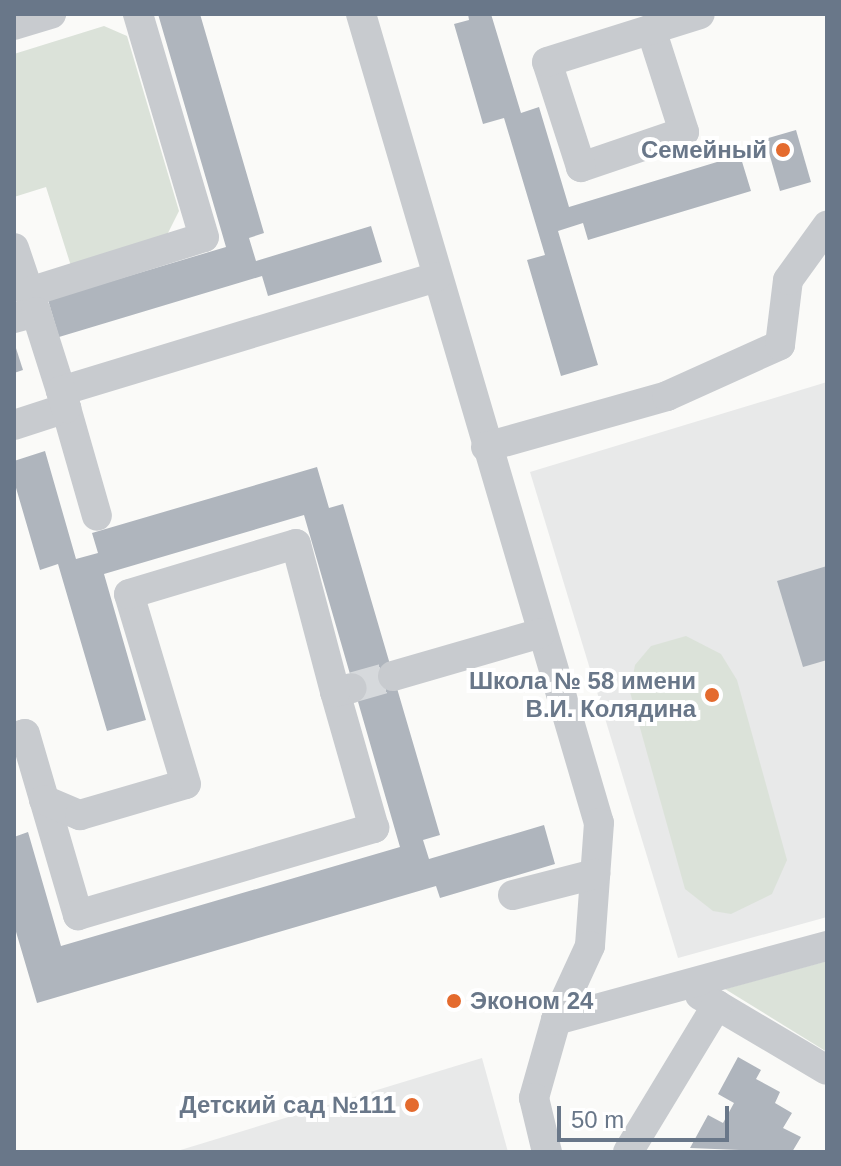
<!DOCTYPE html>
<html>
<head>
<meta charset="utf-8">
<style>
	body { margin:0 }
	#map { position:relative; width:841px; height:1166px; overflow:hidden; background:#fafaf8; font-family:Helvetica,sans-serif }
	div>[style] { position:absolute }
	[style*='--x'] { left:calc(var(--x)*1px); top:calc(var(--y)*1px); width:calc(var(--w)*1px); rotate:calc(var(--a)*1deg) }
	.built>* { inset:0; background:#e8e9e9 }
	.green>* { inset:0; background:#dbe2d9 }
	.building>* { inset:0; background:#afb5bd }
	.minor-tunnel>* { height:30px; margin-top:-15px; transform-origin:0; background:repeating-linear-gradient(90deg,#d6d9dc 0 30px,transparent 0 45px) }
	.minor>* { height:30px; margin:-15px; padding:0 15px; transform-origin:15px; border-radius:15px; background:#c8cbcf }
	.dots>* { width:22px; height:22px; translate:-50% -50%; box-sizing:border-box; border:4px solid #fff; border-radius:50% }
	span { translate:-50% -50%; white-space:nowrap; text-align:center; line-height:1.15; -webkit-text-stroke:8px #fff; paint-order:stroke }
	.poi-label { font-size:24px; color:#697789; font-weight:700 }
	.right { translate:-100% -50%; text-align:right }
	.left { translate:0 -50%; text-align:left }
	.frame { position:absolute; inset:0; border:16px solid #697789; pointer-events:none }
	.scale { position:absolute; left:557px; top:1106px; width:172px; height:36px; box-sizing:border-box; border:4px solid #697789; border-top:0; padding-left:10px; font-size:24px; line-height:28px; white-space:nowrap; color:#697789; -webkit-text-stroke:6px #fff; paint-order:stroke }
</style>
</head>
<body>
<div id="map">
	<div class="built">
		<i style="clip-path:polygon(827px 382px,827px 917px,678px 958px,530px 472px)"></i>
		<i style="clip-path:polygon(482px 1058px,508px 1152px,174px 1152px)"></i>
	</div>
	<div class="green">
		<i style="clip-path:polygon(104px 26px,127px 36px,179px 211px,165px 239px,71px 266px,46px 187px,14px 197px,14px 54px)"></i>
		<i style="clip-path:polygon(686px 636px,721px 654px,737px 680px,787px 860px,772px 894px,731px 914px,713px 911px,685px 889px,630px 692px,635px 665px,651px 646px)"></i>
		<i style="clip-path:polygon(827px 961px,827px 1052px,725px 989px)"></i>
	</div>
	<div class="building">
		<i style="clip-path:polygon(158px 14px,200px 14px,264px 233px,249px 238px,256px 261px,371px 226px,382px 262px,268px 296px,262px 276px,59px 337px,48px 300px,226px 247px)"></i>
		<i style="clip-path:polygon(468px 14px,491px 14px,521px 113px,539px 107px,569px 207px,740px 155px,751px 191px,588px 240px,583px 223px,558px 231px,598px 365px,561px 376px,527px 260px,545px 255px,504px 118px,483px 124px,454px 24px,469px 20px)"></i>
		<i style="clip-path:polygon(796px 130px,811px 182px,780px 191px,765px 139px)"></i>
		<i style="clip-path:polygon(14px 342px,23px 370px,14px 373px)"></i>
		<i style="clip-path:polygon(45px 451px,76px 559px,98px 553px,92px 533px,317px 467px,329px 508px,343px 504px,440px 835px,423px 840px,429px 859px,544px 825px,555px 864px,440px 898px,436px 886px,37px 1003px,14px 925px,14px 837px,28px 832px,61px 946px,400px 847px,304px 515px,104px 574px,146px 720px,107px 731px,58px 564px,40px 570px,14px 481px,14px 461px)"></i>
		<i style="clip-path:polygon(827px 566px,827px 660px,803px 667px,777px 581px)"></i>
		<i style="clip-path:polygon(738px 1057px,761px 1070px,756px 1079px,780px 1092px,775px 1103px,792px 1113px,783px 1128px,801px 1137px,792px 1152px,690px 1148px,708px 1115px,723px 1123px,734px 1103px,718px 1094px)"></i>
	</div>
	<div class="minor-tunnel">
		<i style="--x:354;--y:687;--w:41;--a:-15.8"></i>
	</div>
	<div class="minor">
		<i style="--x:361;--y:14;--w:843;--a:73.61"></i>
		<i style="--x:599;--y:823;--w:123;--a:94.2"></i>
		<i style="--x:590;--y:946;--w:81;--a:114.7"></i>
		<i style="--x:556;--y:1020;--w:81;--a:105.8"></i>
		<i style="--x:534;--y:1098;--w:56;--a:76.5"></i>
		<i style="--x:14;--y:25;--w:39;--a:-17"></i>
		<i style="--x:651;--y:29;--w:108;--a:72.2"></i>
		<i style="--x:684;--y:132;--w:109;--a:161.2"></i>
		<i style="--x:581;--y:167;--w:110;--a:-107.9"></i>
		<i style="--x:547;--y:62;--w:160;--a:-17.4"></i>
		<i style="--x:14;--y:248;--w:65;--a:71.3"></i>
		<i style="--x:29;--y:292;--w:183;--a:-17.4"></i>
		<i style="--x:204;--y:237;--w:233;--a:-106.5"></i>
		<i style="--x:14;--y:318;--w:23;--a:-15"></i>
		<i style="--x:36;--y:312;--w:83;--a:72.4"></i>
		<i style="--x:61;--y:391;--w:392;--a:-16.9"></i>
		<i style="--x:66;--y:408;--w:112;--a:74"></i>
		<i style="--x:14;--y:425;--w:55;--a:-18.1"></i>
		<i style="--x:66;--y:408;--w:18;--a:-106"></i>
		<i style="--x:486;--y:447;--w:188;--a:-15.7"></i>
		<i style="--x:667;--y:396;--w:124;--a:-24.3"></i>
		<i style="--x:780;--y:345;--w:65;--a:-83"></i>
		<i style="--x:788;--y:280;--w:67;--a:-54.2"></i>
		<i style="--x:393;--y:676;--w:154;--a:-16.2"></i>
		<i style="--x:14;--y:737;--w:11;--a:-15"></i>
		<i style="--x:25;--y:734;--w:189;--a:73.7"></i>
		<i style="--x:78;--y:915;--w:309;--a:-16.4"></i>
		<i style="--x:374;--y:828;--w:141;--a:-106"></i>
		<i style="--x:335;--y:692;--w:17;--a:-13"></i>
		<i style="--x:44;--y:800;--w:39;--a:23"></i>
		<i style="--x:80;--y:815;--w:110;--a:-16.3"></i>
		<i style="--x:186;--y:784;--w:198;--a:-106.7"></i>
		<i style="--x:129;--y:594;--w:174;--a:-16.7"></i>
		<i style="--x:296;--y:544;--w:153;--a:75.2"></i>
		<i style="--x:513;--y:895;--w:85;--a:-14.4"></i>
		<i style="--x:700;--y:995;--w:147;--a:30.6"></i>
		<i style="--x:556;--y:1020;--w:281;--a:-15.3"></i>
		<i style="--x:628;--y:1152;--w:172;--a:-58.8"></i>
	</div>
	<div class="dots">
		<i style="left:783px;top:150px;background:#e46b2e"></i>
		<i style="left:712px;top:695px;background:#e46b2e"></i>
		<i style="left:454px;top:1001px;background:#e46b2e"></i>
		<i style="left:412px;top:1105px;background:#e46b2e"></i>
	</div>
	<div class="poi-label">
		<span class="right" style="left:767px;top:150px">Семейный</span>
		<span class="right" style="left:696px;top:695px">Школа № 58 имени<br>В.И. Колядина</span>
		<span class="left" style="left:470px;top:1001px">Эконом 24</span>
		<span class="right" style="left:396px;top:1105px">Детский сад №111</span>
	</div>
	<div class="frame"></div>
	<div class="scale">50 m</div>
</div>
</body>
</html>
